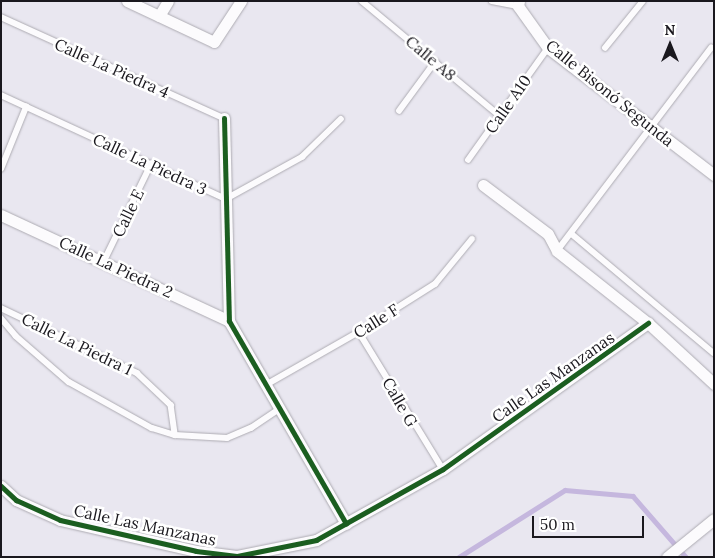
<!DOCTYPE html>
<html>
<head>
<meta charset="utf-8">
<style>
	body { margin:0 }
	#map { position:relative; width:715px; height:558px; overflow:hidden; background:#e9e7f0; font-family:Lora,serif }
	div>[style] { position:absolute }
	[style*='--x'] { left:calc(var(--x)*1px); top:calc(var(--y)*1px); width:calc(var(--w)*1px); rotate:calc(var(--a)*1deg) }
	.stream>* { height:4.5px; margin:-2.25px; padding:0 2.25px; transform-origin:2.25px; border-radius:2.25px; background:#c5b7de }
	.roads { filter:drop-shadow(0 0 1px #adabb2) drop-shadow(0 0 1px #adabb2) }
	.lane>* { height:5.5px; margin:-2.75px; padding:0 2.75px; transform-origin:2.75px; border-radius:2.75px; background:#fcfbfd }
	.street>* { height:11px; margin:-5.5px; padding:0 5.5px; transform-origin:5.5px; border-radius:5.5px; background:#fcfbfd }
	.cycleway>* { height:5px; margin:-2.5px; padding:0 2.5px; transform-origin:2.5px; border-radius:2.5px; background:#1b5e20 }
	span { translate:-50% -50%; white-space:nowrap; text-align:center; line-height:1.15; -webkit-text-stroke:5px #fff; paint-order:stroke }
	.street-label { font-size:16px; color:#1a181e }
	.frame { position:absolute; inset:0; border:2px solid #1a181e; pointer-events:none }
	.north { position:absolute; left:645px; top:20px; width:50px; height:50px; -webkit-text-stroke:4px #fff; paint-order:stroke; rotate:0deg; font-size:14px; font-weight:700; line-height:20px; text-align:center; color:#1a181e }
	.north::after { content:''; display:block; margin:auto; width:18px; height:22px; background:#1a181e; clip-path:polygon(50% 0,100% 100%,50% 72%,0 100%) }
	.scale { position:absolute; left:532px; top:516px; width:112px; height:22px; box-sizing:border-box; border:2px solid #1a181e; border-top:0; padding-left:6px; font-size:15px; line-height:18px; white-space:nowrap; color:#1a181e; -webkit-text-stroke:4px #fff; paint-order:stroke }
</style>
</head>
<body>
<div id="map">
	<div class="stream">
		<i style="--x:459;--y:557;--w:125;--a:-32.3"></i>
		<i style="--x:565;--y:490;--w:68;--a:5"></i>
		<i style="--x:633;--y:496;--w:81;--a:49"></i>
	</div>
	<div class="roads">
		<div class="lane">
			<i style="--x:362;--y:1;--w:180;--a:39.8"></i>
			<i style="--x:492;--y:1;--w:26;--a:11"></i>
			<i style="--x:1;--y:17;--w:245;--a:24.4"></i>
			<i style="--x:605;--y:48;--w:60;--a:-51"></i>
			<i style="--x:1;--y:95;--w:248;--a:24.8"></i>
			<i style="--x:226;--y:199;--w:87;--a:-28.9"></i>
			<i style="--x:302;--y:157;--w:54;--a:-44.3"></i>
			<i style="--x:399;--y:111;--w:61;--a:-53.7"></i>
			<i style="--x:468;--y:160;--w:138;--a:-54.5"></i>
			<i style="--x:1;--y:169;--w:67;--a:-68"></i>
			<i style="--x:572;--y:234;--w:185;--a:40"></i>
			<i style="--x:557;--y:251;--w:255;--a:-52.8"></i>
			<i style="--x:104;--y:261;--w:108;--a:-64.1"></i>
			<i style="--x:1;--y:308;--w:151;--a:25.5"></i>
			<i style="--x:137;--y:373;--w:47;--a:43.3"></i>
			<i style="--x:171;--y:405;--w:30;--a:82"></i>
			<i style="--x:1;--y:318;--w:23;--a:50"></i>
			<i style="--x:16;--y:336;--w:70;--a:41"></i>
			<i style="--x:69;--y:382;--w:95;--a:29"></i>
			<i style="--x:152;--y:428;--w:24;--a:17"></i>
			<i style="--x:175;--y:435;--w:52;--a:3.3"></i>
			<i style="--x:227;--y:438;--w:26;--a:-23"></i>
			<i style="--x:251;--y:428;--w:34;--a:-34"></i>
			<i style="--x:359;--y:332;--w:161;--a:58.5"></i>
			<i style="--x:266;--y:385;--w:107;--a:-29.7"></i>
			<i style="--x:359;--y:332;--w:90;--a:-32.3"></i>
			<i style="--x:435;--y:284;--w:58;--a:-50.6"></i>
		</div>
		<div class="street">
			<i style="--x:127;--y:1;--w:96;--a:25.2"></i>
			<i style="--x:214;--y:42;--w:49;--a:-56.6"></i>
			<i style="--x:519;--y:1;--w:5;--a:101"></i>
			<i style="--x:518;--y:6;--w:52;--a:54.5"></i>
			<i style="--x:548;--y:48;--w:209;--a:37.4"></i>
			<i style="--x:159;--y:16;--w:17;--a:-59"></i>
			<i style="--x:224;--y:118;--w:203;--a:88.6"></i>
			<i style="--x:229;--y:321;--w:234;--a:60"></i>
			<i style="--x:483;--y:185;--w:81;--a:37"></i>
			<i style="--x:548;--y:234;--w:19;--a:62"></i>
			<i style="--x:557;--y:251;--w:116;--a:38.4"></i>
			<i style="--x:648;--y:323;--w:90;--a:42.7"></i>
			<i style="--x:1;--y:215;--w:251;--a:24.9"></i>
			<i style="--x:1;--y:486;--w:21;--a:43"></i>
			<i style="--x:16;--y:500;--w:48;--a:24.4"></i>
			<i style="--x:60;--y:520;--w:139;--a:12.8"></i>
			<i style="--x:196;--y:551;--w:41;--a:7"></i>
			<i style="--x:237;--y:556;--w:81;--a:-11.4"></i>
			<i style="--x:316;--y:540;--w:145;--a:-29.2"></i>
			<i style="--x:443;--y:469;--w:252;--a:-35.5"></i>
			<i style="--x:667;--y:557;--w:60;--a:-39"></i>
		</div>
	</div>
	<div class="cycleway">
		<i style="--x:224;--y:118;--w:203;--a:88.6"></i>
		<i style="--x:229;--y:321;--w:234;--a:60"></i>
		<i style="--x:1;--y:486;--w:21;--a:43"></i>
		<i style="--x:16;--y:500;--w:48;--a:24.4"></i>
		<i style="--x:60;--y:520;--w:139;--a:12.8"></i>
		<i style="--x:196;--y:551;--w:41;--a:7"></i>
		<i style="--x:237;--y:556;--w:81;--a:-11.4"></i>
		<i style="--x:316;--y:540;--w:145;--a:-29.2"></i>
		<i style="--x:443;--y:469;--w:252;--a:-35.5"></i>
	</div>
	<div class="street-label">
		<span style="left:431px;top:58px;rotate:40deg">Calle A8</span>
		<span style="left:112px;top:68px;rotate:24deg">Calle La Piedra 4</span>
		<span style="left:610px;top:93px;rotate:39deg">Calle Bisonó Segunda</span>
		<span style="left:508px;top:104px;rotate:-55deg">Calle A10</span>
		<span style="left:150px;top:164px;rotate:25deg">Calle La Piedra 3</span>
		<span style="left:128px;top:213px;rotate:-64deg">Calle E</span>
		<span style="left:116px;top:267px;rotate:25deg">Calle La Piedra 2</span>
		<span style="left:376px;top:321px;rotate:-32deg">Calle F</span>
		<span style="left:77px;top:344px;rotate:26deg">Calle La Piedra 1</span>
		<span style="left:553px;top:377px;rotate:-35deg">Calle Las Manzanas</span>
		<span style="left:400px;top:402px;rotate:60deg">Calle G</span>
		<span style="left:145px;top:525px;rotate:12deg">Calle Las Manzanas</span>
	</div>
	<div class="frame"></div>
	<div class="north">N</div>
	<div class="scale">50 m</div>
</div>
</body>
</html>
